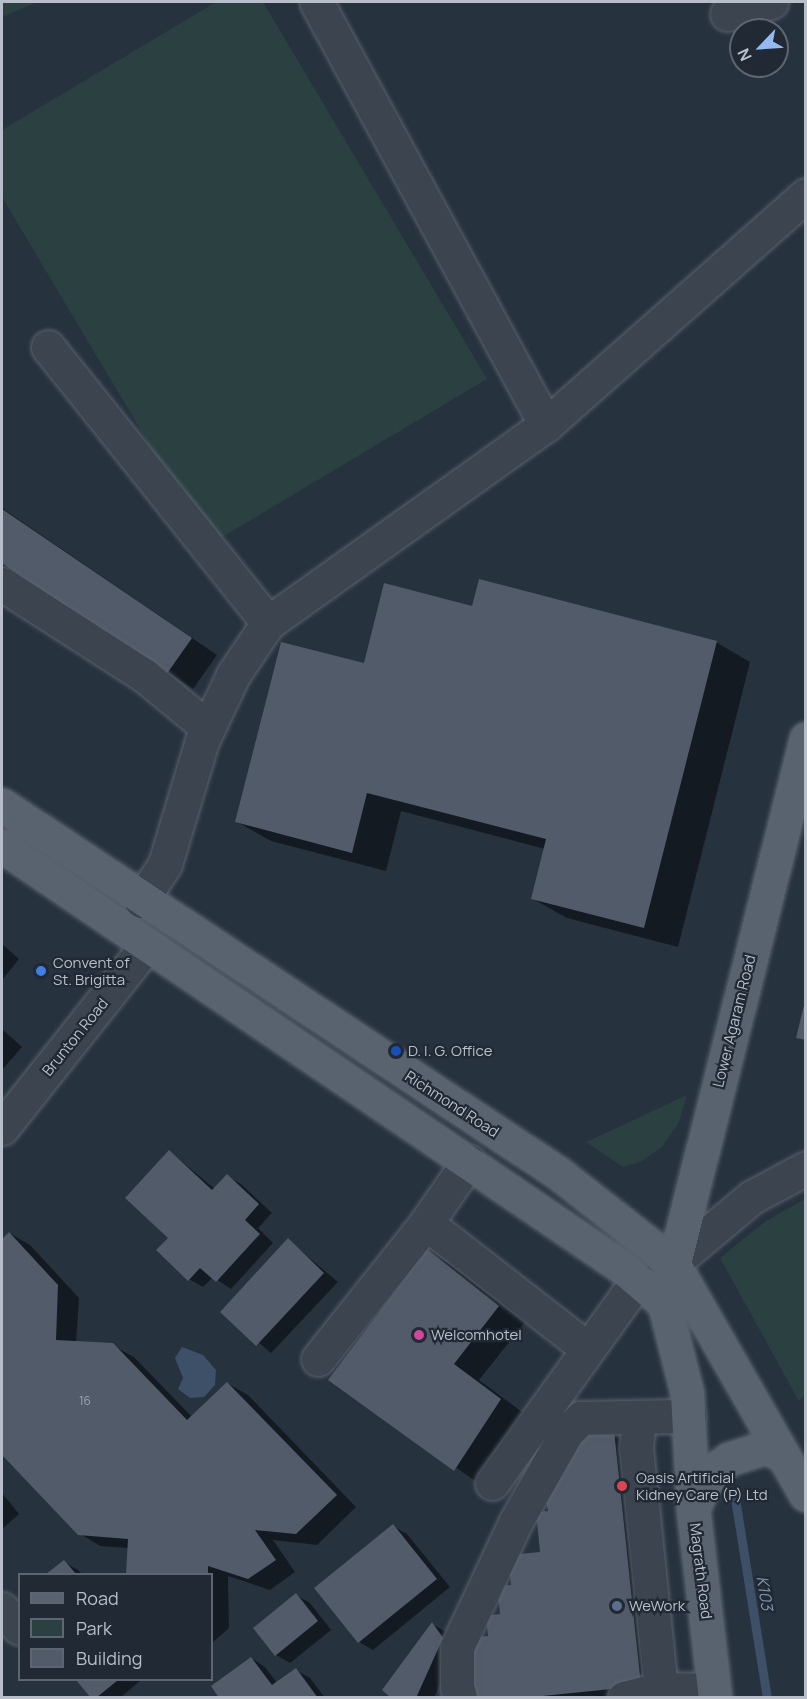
<!DOCTYPE html>
<html>
<head>
<meta charset="utf-8">
<style>
	body { margin:0 }
	#map { position:relative; width:807px; height:1699px; overflow:hidden; background:#27323f; font-family:Manrope,sans-serif }
	div>[style] { position:absolute }
	[style*='--x'] { left:calc(var(--x)*1px); top:calc(var(--y)*1px); width:calc(var(--w)*1px); rotate:calc(var(--a)*1deg) }
	.green>* { inset:0; background:#2a4041 }
	.water>* { inset:0; background:#3e5067 }
	.shadow>* { inset:0; background:#0007 }
	.stream>* { height:9px; margin:-4.5px; padding:0 4.5px; transform-origin:4.5px; border-radius:4.5px; background:#3e5067 }
	.building>* { inset:0; background:#515b6a }
	.roads { filter:drop-shadow(0 0 2px #59626d) drop-shadow(0 0 2px #59626d) }
	.minor>* { height:33px; margin:-16.5px; padding:0 16.5px; transform-origin:16.5px; border-radius:16.5px; background:#3b444f }
	.major>* { height:33px; margin:-16.5px; padding:0 16.5px; transform-origin:16.5px; border-radius:16.5px; background:#59636f }
	.dots>* { width:16px; height:16px; translate:-50% -50%; box-sizing:border-box; border:3px solid #202934; border-radius:50% }
	span { translate:-50% -50%; white-space:nowrap; text-align:center; line-height:1.15; -webkit-text-stroke:4.5px #202934; paint-order:stroke }
	.number-label { font-size:12px; color:#9ea6b2 }
	.number-label span { -webkit-text-stroke-width:0 }
	.poi-label { font-size:15px; color:#b8bfca }
	.left { translate:0 -50%; text-align:left }
	.street-label { font-size:15px; color:#b8bfca }
	.water-label { font-size:16px; color:#8196af; font-style:italic }
	.frame { position:absolute; inset:0; border:3px solid #b8bfca; pointer-events:none }
	.legend { position:absolute; left:18px; top:1573px; width:195px; height:108px; box-sizing:border-box; background:#202934; border:2px solid #5d6570; margin:0; padding:8px 10px; list-style:none; font-size:18px; color:#b8bfca }
	.legend li { display:flex; align-items:center; gap:12px; height:30px }
	.legend b { width:30px; border:2px solid #5d6570 }
	.north { position:absolute; left:729px; top:18px; width:60px; height:60px; box-sizing:border-box; background:#202934; border:2px solid #5d6570; border-radius:50%; rotate:245deg; font-size:16px; font-weight:700; line-height:24px; text-align:center; color:#b8bfca }
	.north::after { content:''; display:block; margin:auto; width:21px; height:27px; background:#95baf1; clip-path:polygon(50% 0,100% 100%,50% 72%,0 100%) }
</style>
</head>
<body>
<div id="map">
	<div class="green">
		<i style="clip-path:polygon(2px 2px,37px 2px,2px 17px)"></i>
		<i style="clip-path:polygon(216px 2px,263px 2px,487px 379px,209px 545px,2px 197px,2px 130px)"></i>
		<i style="clip-path:polygon(687px 1095px,679px 1122px,662px 1147px,640px 1162px,623px 1167px,586px 1142px)"></i>
		<i style="clip-path:polygon(805px 1199px,806px 1393px,799px 1401px,720px 1258px,766px 1221px)"></i>
	</div>
	<div class="water">
		<i style="clip-path:polygon(182px 1347px,203px 1355px,216px 1370px,215px 1385px,204px 1397px,190px 1398px,178px 1389px,183px 1378px,175px 1358px)"></i>
	</div>
	<div class="shadow">
		<i style="clip-path:polygon(2px 508px,217px 655px,193px 689px,2px 561px)"></i>
		<i style="clip-path:polygon(473px 608px,716px 642px,750px 662px,678px 947px,567px 918px,533px 899px,545px 849px,401px 811px,386px 871px,271px 841px,237px 822px,365px 665px)"></i>
		<i style="clip-path:polygon(2px 944px,19px 959px,2px 980px)"></i>
		<i style="clip-path:polygon(2px 1029px,22px 1047px,2px 1070px)"></i>
		<i style="clip-path:polygon(170px 1152px,215px 1189px,227px 1176px,241px 1184px,272px 1213px,258px 1228px,273px 1243px,231px 1289px,213px 1277px,203px 1287px,189px 1279px,170px 1238px)"></i>
		<i style="clip-path:polygon(9px 1233px,30px 1245px,79px 1298px,76px 1343px,112px 1345px,134px 1357px,192px 1417px,227px 1383px,248px 1395px,356px 1507px,317px 1545px,273px 1540px,295px 1572px,270px 1590px,228px 1576px,229px 1628px,212px 1643px,212px 1574px,127px 1574px,129px 1548px,100px 1546px,79px 1533px,2px 1453px,2px 1241px)"></i>
		<i style="clip-path:polygon(288px 1240px,338px 1282px,271px 1353px,222px 1312px)"></i>
		<i style="clip-path:polygon(427px 1251px,453px 1266px,525px 1322px,479px 1380px,526px 1415px,481px 1485px,330px 1380px)"></i>
		<i style="clip-path:polygon(613px 1431px,639px 1446px,666px 1698px,473px 1698px,489px 1637px,513px 1586px,542px 1553px,549px 1513px)"></i>
		<i style="clip-path:polygon(2px 1493px,19px 1514px,2px 1529px)"></i>
		<i style="clip-path:polygon(393px 1526px,407px 1534px,450px 1587px,373px 1650px,359px 1642px)"></i>
		<i style="clip-path:polygon(64px 1562px,78px 1570px,82px 1574px,49px 1574px)"></i>
		<i style="clip-path:polygon(296px 1595px,310px 1603px,331px 1630px,290px 1663px,276px 1655px)"></i>
		<i style="clip-path:polygon(432px 1624px,446px 1632px,456px 1647px,434px 1698px,393px 1698px)"></i>
		<i style="clip-path:polygon(251px 1658px,265px 1667px,277px 1683px,296px 1670px,310px 1678px,325px 1698px,221px 1698px)"></i>
		<i style="clip-path:polygon(78px 1680px,141px 1680px,120px 1698px,93px 1698px)"></i>
	</div>
	<div class="stream">
		<i style="--x:734;--y:1492;--w:209;--a:80.9"></i>
	</div>
	<div class="building">
		<i style="clip-path:polygon(2px 509px,192px 638px,166px 675px,2px 563px)"></i>
		<i style="clip-path:polygon(479px 579px,717px 641px,644px 928px,531px 899px,546px 839px,367px 793px,352px 853px,235px 822px,281px 642px,364px 663px,384px 583px,472px 606px)"></i>
		<i style="clip-path:polygon(805px 1001px,806px 1002px,806px 1040px,796px 1038px)"></i>
		<i style="clip-path:polygon(169px 1150px,212px 1190px,227px 1174px,259px 1204px,245px 1220px,260px 1234px,216px 1282px,200px 1268px,188px 1281px,156px 1250px,168px 1238px,125px 1198px)"></i>
		<i style="clip-path:polygon(9px 1232px,58px 1285px,56px 1340px,113px 1343px,187px 1420px,227px 1382px,337px 1495px,296px 1534px,255px 1530px,276px 1560px,248px 1579px,208px 1566px,208px 1574px,126px 1574px,128px 1539px,78px 1535px,2px 1455px,2px 1239px)"></i>
		<i style="clip-path:polygon(288px 1238px,324px 1273px,256px 1346px,220px 1312px)"></i>
		<i style="clip-path:polygon(427px 1249px,499px 1306px,454px 1364px,501px 1399px,454px 1471px,328px 1380px)"></i>
		<i style="clip-path:polygon(614px 1430px,641px 1686px,523px 1698px,472px 1698px,465px 1638px,488px 1636px,486px 1616px,500px 1614px,497px 1586px,511px 1585px,508px 1555px,540px 1552px,536px 1512px,548px 1511px,544px 1491px,579px 1433px)"></i>
		<i style="clip-path:polygon(393px 1524px,437px 1579px,358px 1643px,314px 1588px)"></i>
		<i style="clip-path:polygon(64px 1560px,76px 1574px,46px 1574px)"></i>
		<i style="clip-path:polygon(296px 1593px,318px 1621px,275px 1656px,253px 1628px)"></i>
		<i style="clip-path:polygon(432px 1622px,443px 1638px,416px 1698px,391px 1698px,382px 1690px)"></i>
		<i style="clip-path:polygon(251px 1657px,272px 1685px,296px 1668px,318px 1698px,219px 1698px,211px 1686px)"></i>
		<i style="clip-path:polygon(76px 1680px,118px 1680px,96px 1698px,91px 1698px)"></i>
	</div>
	<div class="roads">
		<div class="minor">
			<i style="--x:727;--y:14;--w:46;--a:-15.3"></i>
			<i style="--x:48;--y:347;--w:353;--a:51.4"></i>
			<i style="--x:546;--y:425;--w:347;--a:-41.5"></i>
			<i style="--x:2;--y:584;--w:169;--a:32.7"></i>
			<i style="--x:144;--y:675;--w:83;--a:39.6"></i>
			<i style="--x:141;--y:901;--w:44;--a:-57"></i>
			<i style="--x:165;--y:864;--w:128;--a:-73.3"></i>
			<i style="--x:202;--y:741;--w:73;--a:-64.8"></i>
			<i style="--x:233;--y:675;--w:63;--a:-56.1"></i>
			<i style="--x:268;--y:623;--w:341;--a:-35.5"></i>
			<i style="--x:546;--y:425;--w:481;--a:-118.5"></i>
			<i style="--x:2;--y:1128;--w:232;--a:-51.6"></i>
			<i style="--x:426;--y:1223;--w:205;--a:37.9"></i>
			<i style="--x:673;--y:1263;--w:103;--a:-39.9"></i>
			<i style="--x:752;--y:1197;--w:61;--a:-28.2"></i>
			<i style="--x:318;--y:1359;--w:174;--a:-51.5"></i>
			<i style="--x:426;--y:1223;--w:75;--a:-55.3"></i>
			<i style="--x:639;--y:1419;--w:29;--a:96"></i>
			<i style="--x:636;--y:1448;--w:242;--a:84.1"></i>
			<i style="--x:492;--y:1483;--w:250;--a:-54.3"></i>
			<i style="--x:2;--y:1609;--w:25;--a:48"></i>
			<i style="--x:460;--y:1698;--w:12;--a:-104"></i>
			<i style="--x:457;--y:1686;--w:39;--a:-90"></i>
			<i style="--x:457;--y:1647;--w:137;--a:-64.9"></i>
			<i style="--x:515;--y:1523;--w:105;--a:-60.3"></i>
			<i style="--x:567;--y:1432;--w:20;--a:-45"></i>
			<i style="--x:581;--y:1418;--w:108;--a:-1.1"></i>
			<i style="--x:624;--y:1698;--w:38;--a:-14"></i>
			<i style="--x:661;--y:1689;--w:53;--a:1.1"></i>
		</div>
		<div class="major">
			<i style="--x:2;--y:805;--w:667;--a:33.5"></i>
			<i style="--x:558;--y:1173;--w:146;--a:38"></i>
			<i style="--x:673;--y:1263;--w:267;--a:60.2"></i>
			<i style="--x:2;--y:846;--w:749;--a:34.18"></i>
			<i style="--x:622;--y:1267;--w:55;--a:40.6"></i>
			<i style="--x:693;--y:1508;--w:40;--a:-63.4"></i>
			<i style="--x:711;--y:1472;--w:22;--a:-36"></i>
			<i style="--x:729;--y:1459;--w:39;--a:-18"></i>
			<i style="--x:766;--y:1447;--w:18;--a:27"></i>
			<i style="--x:715;--y:1698;--w:191;--a:-96.6"></i>
			<i style="--x:693;--y:1508;--w:115;--a:-93"></i>
			<i style="--x:687;--y:1393;--w:93;--a:-104.3"></i>
			<i style="--x:664;--y:1303;--w:582;--a:-75.87"></i>
		</div>
	</div>
	<div class="dots">
		<i style="left:41px;top:971px;background:#3f7fe0"></i>
		<i style="left:396px;top:1051px;background:#1a4fb4"></i>
		<i style="left:419px;top:1335px;background:#d1479c"></i>
		<i style="left:622px;top:1486px;background:#e0444e"></i>
		<i style="left:617px;top:1606px;background:#5c6f8a"></i>
	</div>
	<div class="number-label">
		<span style="left:85px;top:1401px">16</span>
	</div>
	<div class="poi-label">
		<span class="left" style="left:53px;top:971px">Convent of<br>St. Brigitta</span>
		<span class="left" style="left:408px;top:1051px">D. I. G. Office</span>
		<span class="left" style="left:431px;top:1335px">Welcomhotel</span>
		<span class="left" style="left:636px;top:1486px">Oasis Artificial<br>Kidney Care (P) Ltd</span>
		<span class="left" style="left:629px;top:1606px">WeWork</span>
	</div>
	<div class="street-label">
		<span style="left:734px;top:1021px;rotate:-76deg">Lower Agaram Road</span>
		<span style="left:75px;top:1037px;rotate:-51deg">Brunton Road</span>
		<span style="left:452px;top:1104px;rotate:33deg">Richmond Road</span>
		<span style="left:701px;top:1571px;rotate:83deg">Magrath Road</span>
	</div>
	<div class="water-label">
		<span style="left:765px;top:1593px;rotate:81deg">K103</span>
	</div>
	<div class="frame"></div>
	<ul class="legend">
	<li><b style="height:8px;background:#59636f"></b>Road</li>
	<li><b style="height:16px;background:#2a4041"></b>Park</li>
	<li><b style="height:16px;background:#515b6a"></b>Building</li>
	</ul>
	<div class="north">N</div>
</div>
</body>
</html>
